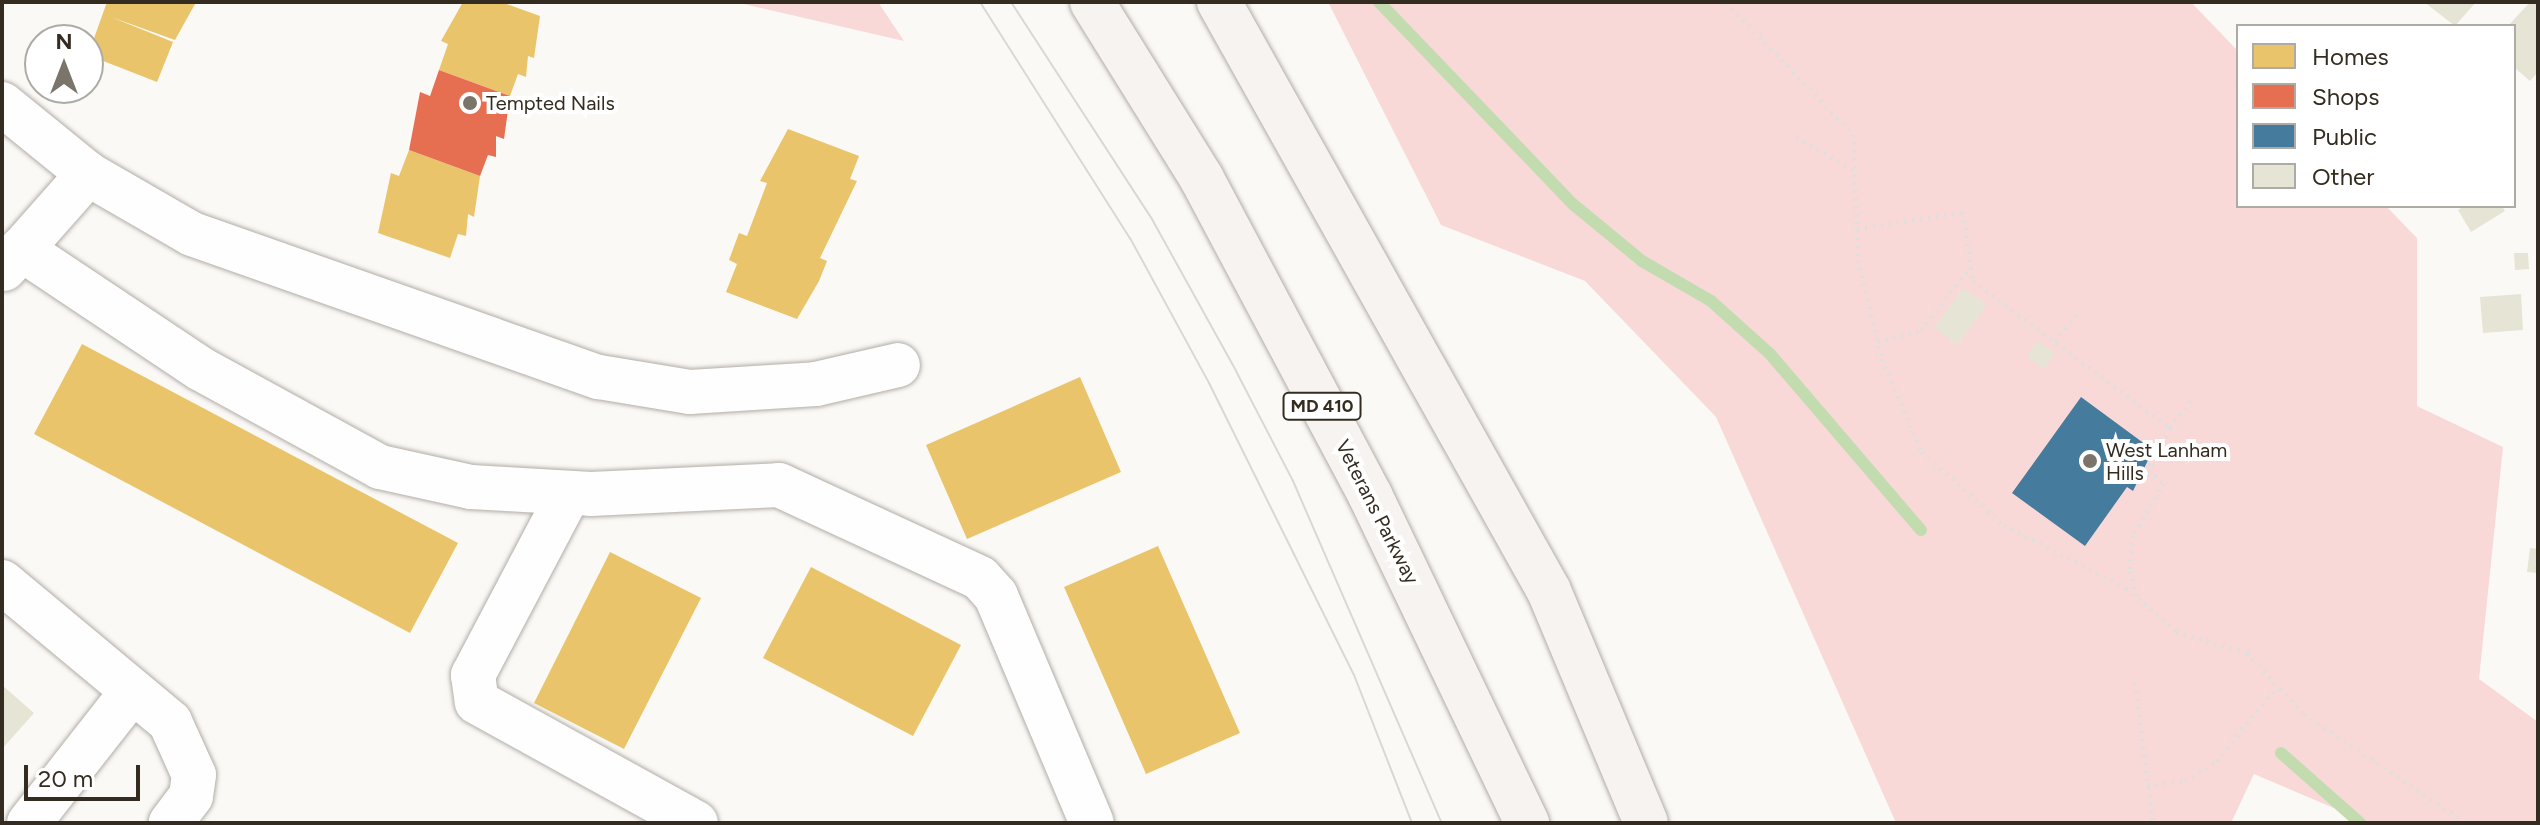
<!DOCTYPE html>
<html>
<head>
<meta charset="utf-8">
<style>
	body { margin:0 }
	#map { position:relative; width:2540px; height:825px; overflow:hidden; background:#fbf9f6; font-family:Figtree,sans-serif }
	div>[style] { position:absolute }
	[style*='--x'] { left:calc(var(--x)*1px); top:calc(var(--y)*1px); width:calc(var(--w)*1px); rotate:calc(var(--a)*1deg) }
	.green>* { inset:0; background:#f9d9d8 }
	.homes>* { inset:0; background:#e9c46a }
	.shops>* { inset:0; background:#e76f51 }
	.public>* { inset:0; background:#457b9d }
	.stream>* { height:12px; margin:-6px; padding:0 6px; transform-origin:6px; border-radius:6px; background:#c3dcaf }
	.building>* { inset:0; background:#e6e4d4 }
	.path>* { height:5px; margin-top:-2.5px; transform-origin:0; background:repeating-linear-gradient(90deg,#dfdfdd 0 2px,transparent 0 8px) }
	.roads { filter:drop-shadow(0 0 2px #b2ada7) drop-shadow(0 0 2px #b2ada7) }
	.minor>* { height:44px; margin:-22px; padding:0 22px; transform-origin:22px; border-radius:22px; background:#fefefe }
	.major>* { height:44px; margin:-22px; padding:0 22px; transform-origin:22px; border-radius:22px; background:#f7f3f1 }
	.tram>* { height:2px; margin:-1px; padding:0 1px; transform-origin:1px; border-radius:1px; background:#d9d8d6 }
	.dots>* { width:22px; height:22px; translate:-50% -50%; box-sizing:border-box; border:4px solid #fff; border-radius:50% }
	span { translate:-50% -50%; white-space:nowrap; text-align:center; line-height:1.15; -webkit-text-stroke:8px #fff; paint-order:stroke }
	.shield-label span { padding:2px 6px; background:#fff; border:2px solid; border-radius:6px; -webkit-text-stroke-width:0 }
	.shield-label { font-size:18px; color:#342c20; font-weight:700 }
	.poi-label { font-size:20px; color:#342c20 }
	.left { translate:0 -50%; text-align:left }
	.street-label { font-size:20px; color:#342c20 }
	.frame { position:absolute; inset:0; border:4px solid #342c20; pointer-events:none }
	.legend { position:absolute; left:2236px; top:24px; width:280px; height:184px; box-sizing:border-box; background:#fff; border:2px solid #aeaba6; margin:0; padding:10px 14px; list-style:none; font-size:24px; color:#342c20 }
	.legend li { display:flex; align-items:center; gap:16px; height:40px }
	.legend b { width:40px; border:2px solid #aeaba6 }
	.north { position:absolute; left:24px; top:24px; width:80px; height:80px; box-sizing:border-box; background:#fff; border:2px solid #aeaba6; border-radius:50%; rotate:0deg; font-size:22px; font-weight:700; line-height:32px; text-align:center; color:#342c20 }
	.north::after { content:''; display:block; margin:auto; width:28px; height:36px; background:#7a746b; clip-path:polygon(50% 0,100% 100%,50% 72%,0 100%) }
	.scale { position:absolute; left:24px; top:765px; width:116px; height:36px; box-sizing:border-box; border:4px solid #342c20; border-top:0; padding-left:10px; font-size:24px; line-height:28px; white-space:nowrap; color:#342c20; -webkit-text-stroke:6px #fff; paint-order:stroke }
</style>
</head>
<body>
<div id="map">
	<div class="green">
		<i style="clip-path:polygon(735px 2px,878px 2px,904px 41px)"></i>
		<i style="clip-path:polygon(1328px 2px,2191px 2px,2238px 51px,2238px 206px,2386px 206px,2417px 238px,2417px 406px,2503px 447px,2479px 679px,2538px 722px,2538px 823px,2369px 823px,2254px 774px,2231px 823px,1896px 823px,1716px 417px,1585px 281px,1441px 225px)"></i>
	</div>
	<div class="homes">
		<i style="clip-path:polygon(107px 2px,195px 4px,175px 40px,111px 17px,173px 42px,157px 82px,88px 55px)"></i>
		<i style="clip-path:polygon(463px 2px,501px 2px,540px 16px,534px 58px,528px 56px,526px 77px,518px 74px,510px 96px,439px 70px,448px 44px,441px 41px)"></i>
		<i style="clip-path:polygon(788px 129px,859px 156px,850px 179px,857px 181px,820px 258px,827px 261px,819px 281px,797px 319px,726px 292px,737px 264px,729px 260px,739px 233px,747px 236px,767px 183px,760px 181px)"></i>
		<i style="clip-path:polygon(409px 150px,480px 176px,474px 217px,468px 214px,466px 236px,458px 234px,450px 258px,378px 233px,391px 173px,399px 176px)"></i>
		<i style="clip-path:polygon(82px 344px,458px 543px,410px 633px,34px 434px)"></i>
		<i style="clip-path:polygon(1080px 377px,1121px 472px,967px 539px,926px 445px)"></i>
		<i style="clip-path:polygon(1158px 546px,1240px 733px,1146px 774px,1064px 587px)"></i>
		<i style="clip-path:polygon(610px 552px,701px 598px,624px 749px,534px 703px)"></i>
		<i style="clip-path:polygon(811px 567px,961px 645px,913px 736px,763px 658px)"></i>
	</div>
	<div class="shops">
		<i style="clip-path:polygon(439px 70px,510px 96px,504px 139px,496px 136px,496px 157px,488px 155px,480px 176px,409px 150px,420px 92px,430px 96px)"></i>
	</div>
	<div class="public">
		<i style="clip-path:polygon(2081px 397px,2153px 450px,2133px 491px,2127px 487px,2085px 546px,2012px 493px)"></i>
	</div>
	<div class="stream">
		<i style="--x:1379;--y:2;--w:281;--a:46.2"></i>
		<i style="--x:1574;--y:205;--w:88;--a:39.5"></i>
		<i style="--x:1642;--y:261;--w:80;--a:30.1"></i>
		<i style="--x:1711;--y:301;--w:79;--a:41.9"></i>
		<i style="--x:1770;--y:354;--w:232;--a:49.4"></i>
		<i style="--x:2281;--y:753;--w:106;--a:41.5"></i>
	</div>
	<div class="building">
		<i style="clip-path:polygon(2424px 2px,2476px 2px,2455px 26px)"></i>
		<i style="clip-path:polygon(2530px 2px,2538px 2px,2538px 72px,2530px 81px,2514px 67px,2514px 26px,2508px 26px)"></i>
		<i style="clip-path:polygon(2464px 206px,2502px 206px,2505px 211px,2471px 232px,2458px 210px)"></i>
		<i style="clip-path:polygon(2514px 253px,2528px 253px,2529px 269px,2515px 270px)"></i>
		<i style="clip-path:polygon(1963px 288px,1987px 305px,1957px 345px,1934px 327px)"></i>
		<i style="clip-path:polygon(2521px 294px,2523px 330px,2483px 333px,2480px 297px)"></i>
		<i style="clip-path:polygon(2037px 341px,2055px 353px,2044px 369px,2027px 357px)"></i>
		<i style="clip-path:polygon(2530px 548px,2538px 549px,2538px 573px,2527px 572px)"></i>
		<i style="clip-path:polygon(2px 685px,34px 713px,2px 749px)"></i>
	</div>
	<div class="path">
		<i style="--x:1726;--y:2;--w:183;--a:46.1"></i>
		<i style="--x:1853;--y:134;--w:126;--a:87.7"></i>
		<i style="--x:1858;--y:260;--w:102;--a:76.4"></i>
		<i style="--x:1882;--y:359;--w:101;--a:66.7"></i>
		<i style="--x:1922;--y:452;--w:110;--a:41.7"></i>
		<i style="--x:2004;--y:525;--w:137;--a:27.3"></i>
		<i style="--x:2126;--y:588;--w:67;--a:41.3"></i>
		<i style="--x:2176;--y:632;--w:74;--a:16.5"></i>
		<i style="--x:2247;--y:653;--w:83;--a:46.9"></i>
		<i style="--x:2304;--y:714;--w:196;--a:33.8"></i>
		<i style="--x:1796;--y:137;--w:67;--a:29.6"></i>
		<i style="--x:1857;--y:229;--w:107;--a:-9.1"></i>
		<i style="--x:1963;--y:212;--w:70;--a:81.8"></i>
		<i style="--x:1973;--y:281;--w:246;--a:36.7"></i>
		<i style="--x:2170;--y:428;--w:48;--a:117.1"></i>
		<i style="--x:2148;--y:471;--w:20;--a:37"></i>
		<i style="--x:2164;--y:483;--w:61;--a:120.8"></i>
		<i style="--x:2133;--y:535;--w:36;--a:95"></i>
		<i style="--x:2130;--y:571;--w:27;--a:73"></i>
		<i style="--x:2055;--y:341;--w:40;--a:-51"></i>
		<i style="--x:1878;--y:342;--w:45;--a:-15.6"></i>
		<i style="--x:1921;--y:330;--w:81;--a:-52"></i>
		<i style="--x:2170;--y:428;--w:39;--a:-54"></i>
		<i style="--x:2135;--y:683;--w:141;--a:82.7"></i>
		<i style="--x:2148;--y:785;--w:37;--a:-6"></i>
		<i style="--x:2185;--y:781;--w:38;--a:-32"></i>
		<i style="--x:2217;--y:761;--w:96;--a:-51.3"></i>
	</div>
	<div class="roads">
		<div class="minor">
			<i style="--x:2;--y:104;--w:111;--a:39.1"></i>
			<i style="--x:88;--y:174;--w:120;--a:30"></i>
			<i style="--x:192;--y:234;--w:431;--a:19.4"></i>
			<i style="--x:599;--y:377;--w:92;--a:9.4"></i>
			<i style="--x:690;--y:392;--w:126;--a:-3.6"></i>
			<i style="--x:816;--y:384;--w:84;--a:-13"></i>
			<i style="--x:21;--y:249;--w:216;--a:33.7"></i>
			<i style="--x:201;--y:369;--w:204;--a:28.7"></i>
			<i style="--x:380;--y:467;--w:93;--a:12.4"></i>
			<i style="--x:471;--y:487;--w:120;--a:3.3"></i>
			<i style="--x:591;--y:494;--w:188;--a:-2.7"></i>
			<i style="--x:779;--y:485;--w:221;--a:24.8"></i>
			<i style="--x:980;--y:578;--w:24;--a:48"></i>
			<i style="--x:996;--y:596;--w:246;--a:67.1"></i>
			<i style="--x:4;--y:269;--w:127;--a:-48.5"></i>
			<i style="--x:569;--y:493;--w:206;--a:117.8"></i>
			<i style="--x:473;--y:675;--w:27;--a:82"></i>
			<i style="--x:477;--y:702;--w:250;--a:28.9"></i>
			<i style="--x:2;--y:582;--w:219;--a:39.8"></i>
			<i style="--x:170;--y:722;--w:58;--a:65.6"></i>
			<i style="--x:194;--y:775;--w:21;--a:98"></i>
			<i style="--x:191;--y:796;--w:34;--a:127"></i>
			<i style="--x:29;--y:823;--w:165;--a:-51.9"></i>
		</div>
		<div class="major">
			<i style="--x:1092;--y:2;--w:208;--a:58.1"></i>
			<i style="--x:1202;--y:179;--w:358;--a:62"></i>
			<i style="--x:1370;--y:495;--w:364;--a:64.4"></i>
			<i style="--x:1219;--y:2;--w:675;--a:60.74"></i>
			<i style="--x:1549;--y:591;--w:251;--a:67.3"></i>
		</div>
	</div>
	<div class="tram">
		<i style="--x:980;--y:2;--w:280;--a:57.6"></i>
		<i style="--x:1130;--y:238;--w:165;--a:61.4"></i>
		<i style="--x:1209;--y:383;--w:326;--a:63.6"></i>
		<i style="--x:1354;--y:675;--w:159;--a:68.6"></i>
		<i style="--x:1011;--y:2;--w:261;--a:57"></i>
		<i style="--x:1153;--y:221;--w:171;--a:61"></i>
		<i style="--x:1236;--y:371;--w:124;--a:62.6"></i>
		<i style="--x:1293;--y:481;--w:373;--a:66.5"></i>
	</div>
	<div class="dots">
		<i style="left:470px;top:103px;background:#7a746b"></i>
		<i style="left:2090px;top:461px;background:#7a746b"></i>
	</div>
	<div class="shield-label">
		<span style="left:1322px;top:406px">MD 410</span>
	</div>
	<div class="poi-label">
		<span class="left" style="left:486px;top:103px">Tempted Nails</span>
		<span class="left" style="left:2106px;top:462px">West Lanham<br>Hills</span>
	</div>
	<div class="street-label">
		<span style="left:1377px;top:512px;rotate:63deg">Veterans Parkway</span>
	</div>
	<div class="frame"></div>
	<ul class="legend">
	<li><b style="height:22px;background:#e9c46a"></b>Homes</li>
	<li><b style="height:22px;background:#e76f51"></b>Shops</li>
	<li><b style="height:22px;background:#457b9d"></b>Public</li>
	<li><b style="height:22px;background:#e6e4d4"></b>Other</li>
	</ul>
	<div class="north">N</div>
	<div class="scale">20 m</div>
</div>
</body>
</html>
